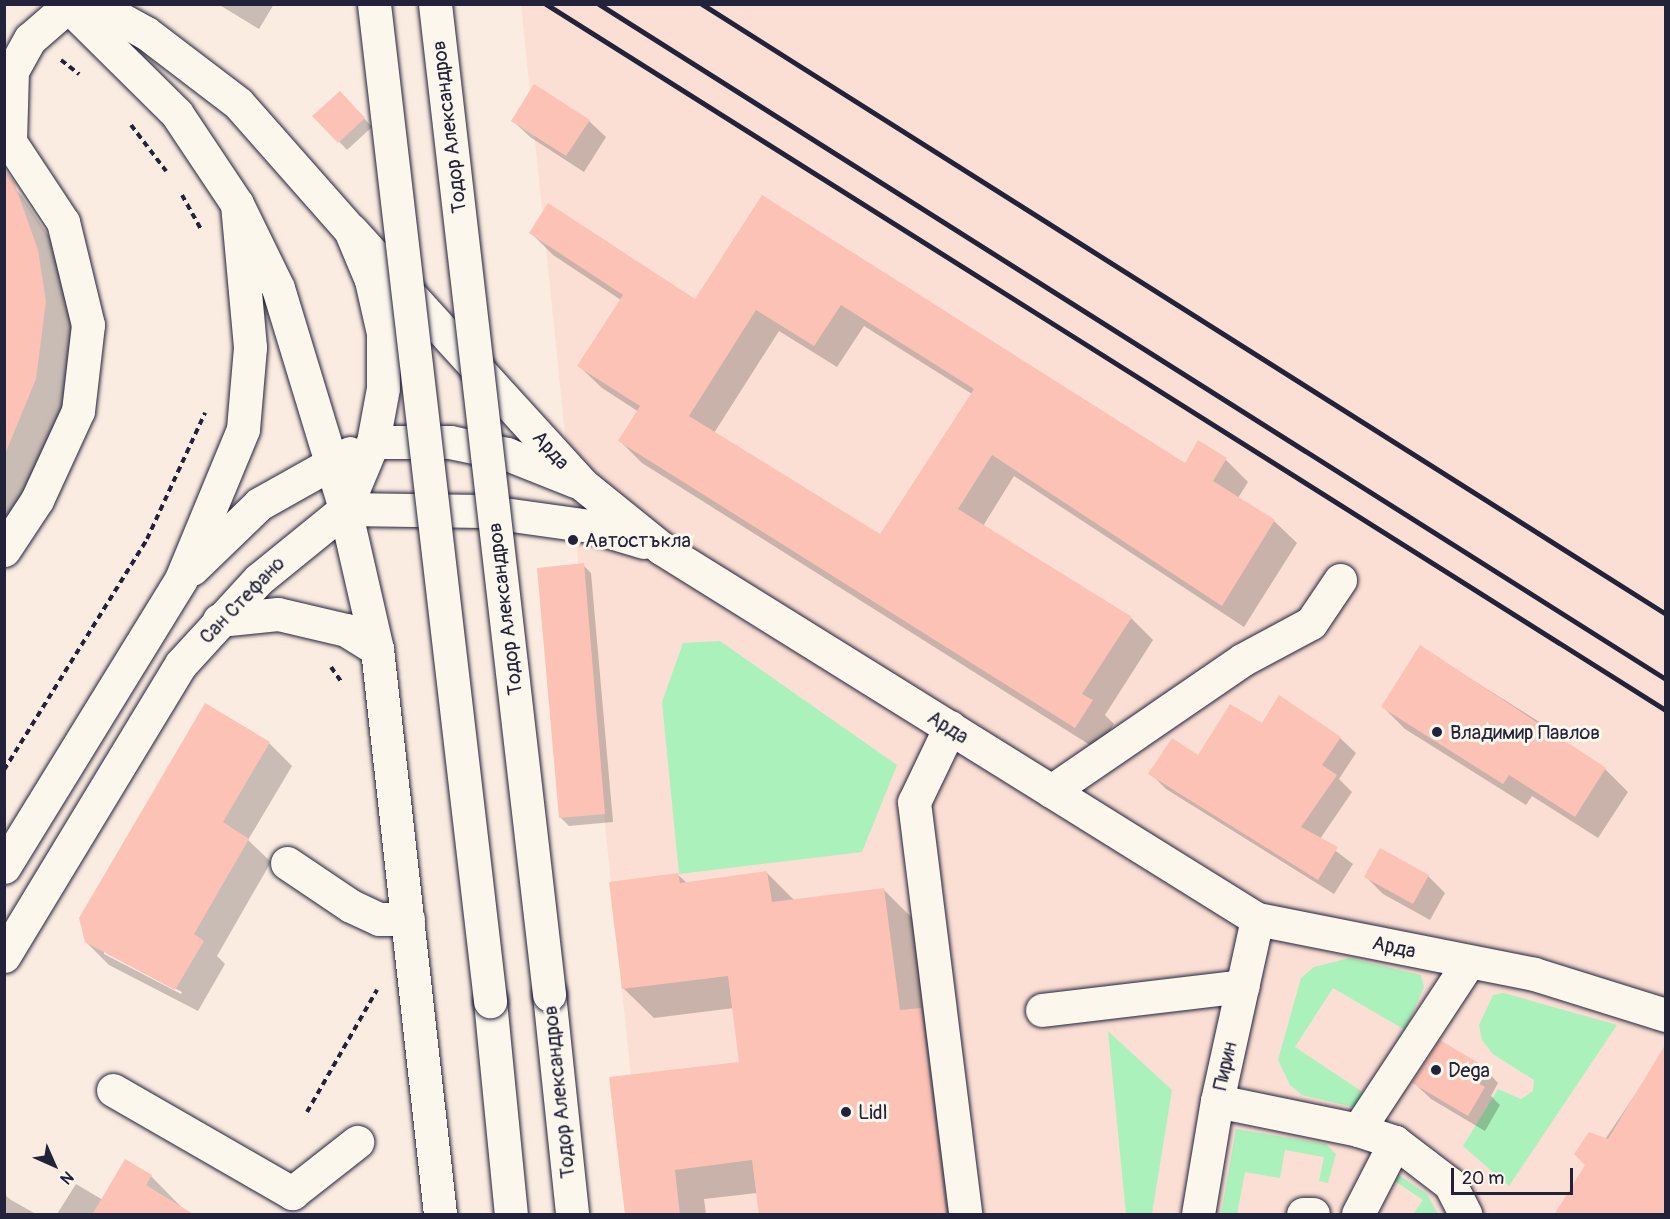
<!DOCTYPE html>
<html>
<head>
<meta charset="utf-8">
<style>
	body { margin:0 }
	#map { position:relative; width:1670px; height:1219px; overflow:hidden; background:#fbece1; font-family:Pangolin,sans-serif }
	div>[style] { position:absolute }
	[style*='--x'] { left:calc(var(--x)*1px); top:calc(var(--y)*1px); width:calc(var(--w)*1px); rotate:calc(var(--a)*1deg) }
	.built>* { inset:0; background:#fbdfd4 }
	.green>* { inset:0; background:#abf1bc }
	.shadow>* { inset:0; background:#0003 }
	.building>* { inset:0; background:#fcc2b5 }
	.path>* { height:4px; margin-top:-2px; transform-origin:0; background:repeating-linear-gradient(90deg,#22223b 0 6px,transparent 0 10.5px) }
	.roads { filter:drop-shadow(0 0 2px #22223b) drop-shadow(0 0 2px #22223b) }
	.minor>* { height:33px; margin:-16.5px; padding:0 16.5px; transform-origin:16.5px; border-radius:16.5px; background:#fbf7ec }
	.major>* { height:33px; margin:-16.5px; padding:0 16.5px; transform-origin:16.5px; border-radius:16.5px; background:#fbf7ec }
	.rail>* { height:4.5px; margin:-2.25px; padding:0 2.25px; transform-origin:2.25px; border-radius:2.25px; background:#22223b }
	.bridges { filter:drop-shadow(0 0 2px #22223b) drop-shadow(0 0 2px #22223b) }
	.major-bridge>* { height:33px; margin:-16.5px; padding:0 16.5px; transform-origin:16.5px; border-radius:16.5px; background:#fbf7ec }
	.dots>* { width:16px; height:16px; translate:-50% -50%; box-sizing:border-box; border:3px solid #fbf7ec; border-radius:50% }
	span { translate:-50% -50%; white-space:nowrap; text-align:center; line-height:1.15; -webkit-text-stroke:6px #fbf7ec; paint-order:stroke }
	.street-label { font-size:20px; color:#22223b }
	.poi-label { font-size:20px; color:#22223b }
	.left { translate:0 -50%; text-align:left }
	.frame { position:absolute; inset:0; border:6px solid #22223b; pointer-events:none }
	.north { position:absolute; left:24px; top:1135px; width:60px; height:60px; -webkit-text-stroke:4px #fbf7ec; paint-order:stroke; rotate:135deg; font-size:16px; font-weight:700; line-height:24px; text-align:center; color:#22223b }
	.north::after { content:''; display:block; margin:auto; width:21px; height:27px; background:#22223b; clip-path:polygon(50% 0,100% 100%,50% 72%,0 100%) }
	.scale { position:absolute; left:1451px; top:1168px; width:122px; height:27px; box-sizing:border-box; border:3px solid #22223b; border-top:0; padding-left:8px; font-size:18px; line-height:21px; white-space:nowrap; color:#22223b; -webkit-text-stroke:4px #fbf7ec; paint-order:stroke }
</style>
</head>
<body>
<div id="map">
	<div class="built">
		<i style="clip-path:polygon(521px 5px,1665px 5px,1665px 1214px,645px 1214px)"></i>
	</div>
	<div class="green">
		<i style="clip-path:polygon(720px 641px,897px 765px,862px 852px,679px 874px,662px 702px,683px 643px)"></i>
		<i style="clip-path:polygon(1349px 958px,1421px 975px,1424px 987px,1405px 1030px,1333px 988px,1295px 1047px,1364px 1093px,1357px 1108px,1302px 1095px,1290px 1085px,1278px 1060px,1301px 978px,1314px 967px)"></i>
		<i style="clip-path:polygon(1504px 993px,1617px 1025px,1509px 1186px,1463px 1146px,1498px 1089px,1521px 1099px,1533px 1091px,1534px 1080px,1493px 1054px,1482px 1040px,1479px 1025px,1488px 1006px,1493px 995px)"></i>
		<i style="clip-path:polygon(1108px 1031px,1172px 1090px,1152px 1214px,1126px 1214px)"></i>
		<i style="clip-path:polygon(1236px 1129px,1326px 1144px,1336px 1154px,1328px 1183px,1319px 1181px,1324px 1157px,1285px 1150px,1280px 1178px,1245px 1172px,1237px 1214px,1221px 1214px)"></i>
		<i style="clip-path:polygon(1385px 1166px,1427px 1194px,1438px 1214px,1413px 1214px,1423px 1200px,1377px 1169px)"></i>
	</div>
	<div class="shadow">
		<i style="clip-path:polygon(218px 4px,274px 4px,259px 29px)"></i>
		<i style="clip-path:polygon(348px 101px,372px 127px,347px 150px,315px 116px)"></i>
		<i style="clip-path:polygon(513px 121px,589px 121px,606px 137px,584px 172px,530px 137px)"></i>
		<i style="clip-path:polygon(4px 178px,22px 196px,66px 262px,76px 290px,74px 418px,4px 541px)"></i>
		<i style="clip-path:polygon(evenodd,762px 197px,1185px 465px,1199px 442px,1226px 460px,1248px 482px,1238px 498px,1274px 521px,1297px 543px,1244px 627px,1014px 476px,983px 526px,1131px 618px,1153px 640px,1105px 715px,1114px 724px,1098px 750px,642px 463px,620px 441px,639px 412px,602px 388px,579px 366px,621px 300px,553px 255px,531px 233px,695px 301px,762px 197px,864px 326px,972px 394px,880px 536px,714px 433px,779px 331px,837px 367px,864px 326px)"></i>
		<i style="clip-path:polygon(583px 565px,591px 573px,613px 822px,569px 826px,560px 817px)"></i>
		<i style="clip-path:polygon(1420px 647px,1541px 723px,1556px 738px,1605px 769px,1628px 792px,1598px 838px,1532px 796px,1526px 805px,1405px 729px,1383px 707px)"></i>
		<i style="clip-path:polygon(1263px 726px,1340px 738px,1356px 753px,1339px 779px,1352px 792px,1320px 839px,1353px 864px,1334px 894px,1166px 789px,1150px 773px,1198px 757px)"></i>
		<i style="clip-path:polygon(evenodd,269px 743px,292px 766px,248px 840px,271px 862px,217px 956px,225px 964px,198px 1011px,109px 965px,86px 942px,269px 743px,104px 951px,182px 992px,181px 994px,104px 954px,104px 951px)"></i>
		<i style="clip-path:polygon(767px 873px,795px 901px,883px 889px,914px 920px,972px 1214px,760px 1214px,757px 1193px,704px 1199px,706px 1214px,626px 1214px,741px 1063px,734px 1008px,654px 1018px,623px 988px,678px 875px,687px 883px)"></i>
		<i style="clip-path:polygon(1428px 876px,1445px 893px,1430px 920px,1383px 894px,1366px 877px)"></i>
		<i style="clip-path:polygon(1440px 1042px,1482px 1066px,1498px 1083px,1491px 1096px,1500px 1105px,1485px 1131px,1431px 1099px,1414px 1083px)"></i>
		<i style="clip-path:polygon(1653px 1068px,1666px 1075px,1666px 1214px,1555px 1214px)"></i>
		<i style="clip-path:polygon(125px 1161px,151px 1176px,188px 1214px,57px 1214px,76px 1184px,103px 1200px)"></i>
		<i style="clip-path:polygon(4px 1194px,11px 1200px,36px 1214px,4px 1214px)"></i>
	</div>
	<div class="building">
		<i style="clip-path:polygon(534px 84px,590px 120px,566px 156px,511px 121px)"></i>
		<i style="clip-path:polygon(340px 91px,365px 118px,338px 143px,312px 116px)"></i>
		<i style="clip-path:polygon(4px 169px,14px 182px,38px 250px,46px 301px,36px 379px,5px 454px)"></i>
		<i style="clip-path:polygon(evenodd,762px 195px,1185px 463px,1198px 440px,1227px 458px,1213px 481px,1275px 520px,1222px 606px,992px 455px,958px 509px,1132px 617px,1082px 694px,1093px 700px,1075px 728px,618px 441px,640px 406px,577px 366px,623px 295px,529px 233px,548px 203px,695px 299px,762px 195px,841px 305px,974px 389px,880px 534px,689px 416px,756px 310px,814px 346px,841px 305px)"></i>
		<i style="clip-path:polygon(584px 563px,605px 814px,559px 818px,537px 568px)"></i>
		<i style="clip-path:polygon(1420px 645px,1606px 768px,1575px 817px,1509px 775px,1503px 784px,1381px 707px)"></i>
		<i style="clip-path:polygon(1279px 695px,1341px 737px,1322px 765px,1337px 775px,1301px 827px,1338px 847px,1318px 880px,1148px 774px,1172px 738px,1198px 755px,1230px 704px,1262px 723px)"></i>
		<i style="clip-path:polygon(205px 703px,270px 742px,223px 822px,249px 839px,194px 934px,204px 941px,175px 990px,85px 942px,79px 918px)"></i>
		<i style="clip-path:polygon(1380px 848px,1429px 875px,1413px 904px,1364px 877px)"></i>
		<i style="clip-path:polygon(767px 871px,772px 902px,884px 888px,900px 1010px,921px 1008px,946px 1215px,759px 1215px,752px 1160px,675px 1170px,680px 1215px,625px 1215px,609px 1077px,739px 1062px,728px 976px,622px 989px,609px 882px,678px 873px,680px 883px)"></i>
		<i style="clip-path:polygon(1440px 1040px,1482px 1065px,1474px 1081px,1485px 1087px,1468px 1116px,1412px 1083px)"></i>
		<i style="clip-path:polygon(1665px 1045px,1665px 1215px,1554px 1215px,1585px 1165px,1574px 1154px,1589px 1132px,1608px 1139px)"></i>
		<i style="clip-path:polygon(125px 1159px,152px 1175px,146px 1185px,195px 1215px,92px 1215px)"></i>
	</div>
	<div class="path">
		<i style="--x:61;--y:60;--w:23;--a:38"></i>
		<i style="--x:131;--y:125;--w:58;--a:52.7"></i>
		<i style="--x:182;--y:195;--w:38;--a:61"></i>
		<i style="--x:331;--y:667;--w:19;--a:55"></i>
		<i style="--x:4;--y:770;--w:272;--a:-58.2"></i>
		<i style="--x:147;--y:539;--w:139;--a:-65.3"></i>
		<i style="--x:307;--y:1112;--w:141;--a:-60.2"></i>
	</div>
	<div class="roads">
		<div class="minor">
			<i style="--x:351;--y:230;--w:343;--a:47.7"></i>
			<i style="--x:582;--y:484;--w:102;--a:39"></i>
			<i style="--x:661;--y:548;--w:702;--a:31.9"></i>
			<i style="--x:1257;--y:919;--w:282;--a:11.2"></i>
			<i style="--x:1534;--y:974;--w:138;--a:17.3"></i>
			<i style="--x:373;--y:442;--w:77;--a:0"></i>
			<i style="--x:450;--y:442;--w:58;--a:11.9"></i>
			<i style="--x:507;--y:454;--w:73;--a:21.7"></i>
			<i style="--x:4;--y:550;--w:60;--a:-56.6"></i>
			<i style="--x:37;--y:500;--w:98;--a:-65.3"></i>
			<i style="--x:78;--y:411;--w:87;--a:-83.4"></i>
			<i style="--x:88;--y:325;--w:106;--a:-103.6"></i>
			<i style="--x:63;--y:222;--w:96;--a:-123.5"></i>
			<i style="--x:10;--y:142;--w:71;--a:-88.4"></i>
			<i style="--x:12;--y:71;--w:37;--a:-61"></i>
			<i style="--x:30;--y:39;--w:50;--a:-41"></i>
			<i style="--x:219;--y:620;--w:59;--a:-5.8"></i>
			<i style="--x:278;--y:614;--w:70;--a:13.2"></i>
			<i style="--x:346;--y:630;--w:36;--a:32"></i>
			<i style="--x:950;--y:727;--w:83;--a:115.6"></i>
			<i style="--x:914;--y:802;--w:415;--a:82.9"></i>
			<i style="--x:1051;--y:791;--w:232;--a:-34.4"></i>
			<i style="--x:1242;--y:660;--w:78;--a:-28.2"></i>
			<i style="--x:1311;--y:623;--w:52;--a:-56"></i>
			<i style="--x:287;--y:863;--w:77;--a:33.9"></i>
			<i style="--x:351;--y:906;--w:31;--a:25"></i>
			<i style="--x:379;--y:919;--w:29;--a:0"></i>
			<i style="--x:1042;--y:1010;--w:202;--a:-6.8"></i>
			<i style="--x:113;--y:1090;--w:207;--a:29.9"></i>
			<i style="--x:292;--y:1193;--w:83;--a:-38.1"></i>
			<i style="--x:1217;--y:1101;--w:144;--a:11.6"></i>
			<i style="--x:1358;--y:1130;--w:39;--a:18"></i>
			<i style="--x:1395;--y:1142;--w:69;--a:37.4"></i>
			<i style="--x:1450;--y:1184;--w:34;--a:63"></i>
			<i style="--x:1358;--y:1130;--w:200;--a:-56.6"></i>
			<i style="--x:440;--y:1214;--w:569;--a:-96.36"></i>
			<i style="--x:377;--y:649;--w:144;--a:-102.9"></i>
			<i style="--x:345;--y:509;--w:138;--a:0.8"></i>
			<i style="--x:483;--y:511;--w:108;--a:8"></i>
			<i style="--x:590;--y:526;--w:56;--a:16.5"></i>
			<i style="--x:1198;--y:1214;--w:115;--a:-80.5"></i>
			<i style="--x:1217;--y:1101;--w:186;--a:-77.6"></i>
			<i style="--x:1303;--y:1214;--w:10;--a:0"></i>
			<i style="--x:1358;--y:1214;--w:81;--a:-62.8"></i>
		</div>
		<div class="major">
			<i style="--x:66;--y:4;--w:156;--a:44.7"></i>
			<i style="--x:177;--y:114;--w:108;--a:56.3"></i>
			<i style="--x:237;--y:204;--w:93;--a:64"></i>
			<i style="--x:278;--y:288;--w:231;--a:73.1"></i>
			<i style="--x:192;--y:569;--w:93;--a:-44.1"></i>
			<i style="--x:259;--y:504;--w:104;--a:-29.3"></i>
			<i style="--x:4;--y:867;--w:338;--a:-58.4"></i>
			<i style="--x:181;--y:579;--w:162;--a:-67.5"></i>
			<i style="--x:243;--y:429;--w:82;--a:-85.1"></i>
			<i style="--x:250;--y:347;--w:144;--a:-95.2"></i>
			<i style="--x:4;--y:956;--w:341;--a:-58.8"></i>
			<i style="--x:181;--y:664;--w:115;--a:-47.5"></i>
			<i style="--x:259;--y:579;--w:111;--a:-39.1"></i>
			<i style="--x:345;--y:509;--w:73;--a:-67.3"></i>
			<i style="--x:373;--y:442;--w:55;--a:-79.5"></i>
			<i style="--x:383;--y:388;--w:55;--a:-90"></i>
			<i style="--x:383;--y:333;--w:54;--a:-102.8"></i>
			<i style="--x:371;--y:280;--w:54;--a:-112.8"></i>
			<i style="--x:350;--y:230;--w:169;--a:-131.4"></i>
			<i style="--x:238;--y:103;--w:116;--a:-142.7"></i>
			<i style="--x:146;--y:33;--w:60;--a:-150.9"></i>
			<i style="--x:549;--y:994;--w:221;--a:84"></i>
			<i style="--x:490;--y:1001;--w:214;--a:84.4"></i>
		</div>
	</div>
	<div class="rail">
		<i style="--x:546;--y:4;--w:1324;--a:32.23"></i>
		<i style="--x:599;--y:4;--w:1263;--a:32.32"></i>
		<i style="--x:702;--y:4;--w:1141;--a:32.32"></i>
	</div>
	<div class="bridges">
		<div class="major-bridge">
			<i style="--x:374;--y:4;--w:1004;--a:83.36"></i>
			<i style="--x:435;--y:4;--w:997;--a:83.43"></i>
		</div>
	</div>
	<div class="dots">
		<i style="left:573px;top:540px;background:#22223b"></i>
		<i style="left:1437px;top:732px;background:#22223b"></i>
		<i style="left:1436px;top:1070px;background:#22223b"></i>
		<i style="left:846px;top:1112px;background:#22223b"></i>
	</div>
	<div class="street-label">
		<span style="left:449px;top:127px;rotate:-97deg">Тодор Александров</span>
		<span style="left:551px;top:450px;rotate:48deg">Арда</span>
		<span style="left:242px;top:600px;rotate:-46deg">Сан Стефано</span>
		<span style="left:505px;top:609px;rotate:-97deg">Тодор Александров</span>
		<span style="left:948px;top:727px;rotate:32deg">Арда</span>
		<span style="left:1394px;top:947px;rotate:12deg">Арда</span>
		<span style="left:1225px;top:1066px;rotate:-77deg">Пирин</span>
		<span style="left:559px;top:1092px;rotate:-96deg">Тодор Александров</span>
	</div>
	<div class="poi-label">
		<span class="left" style="left:585px;top:540px">Автостъкла</span>
		<span class="left" style="left:1450px;top:732px">Владимир Павлов</span>
		<span class="left" style="left:1448px;top:1070px">Dega</span>
		<span class="left" style="left:858px;top:1112px">Lidl</span>
	</div>
	<div class="frame"></div>
	<div class="north">N</div>
	<div class="scale">20 m</div>
</div>
</body>
</html>
